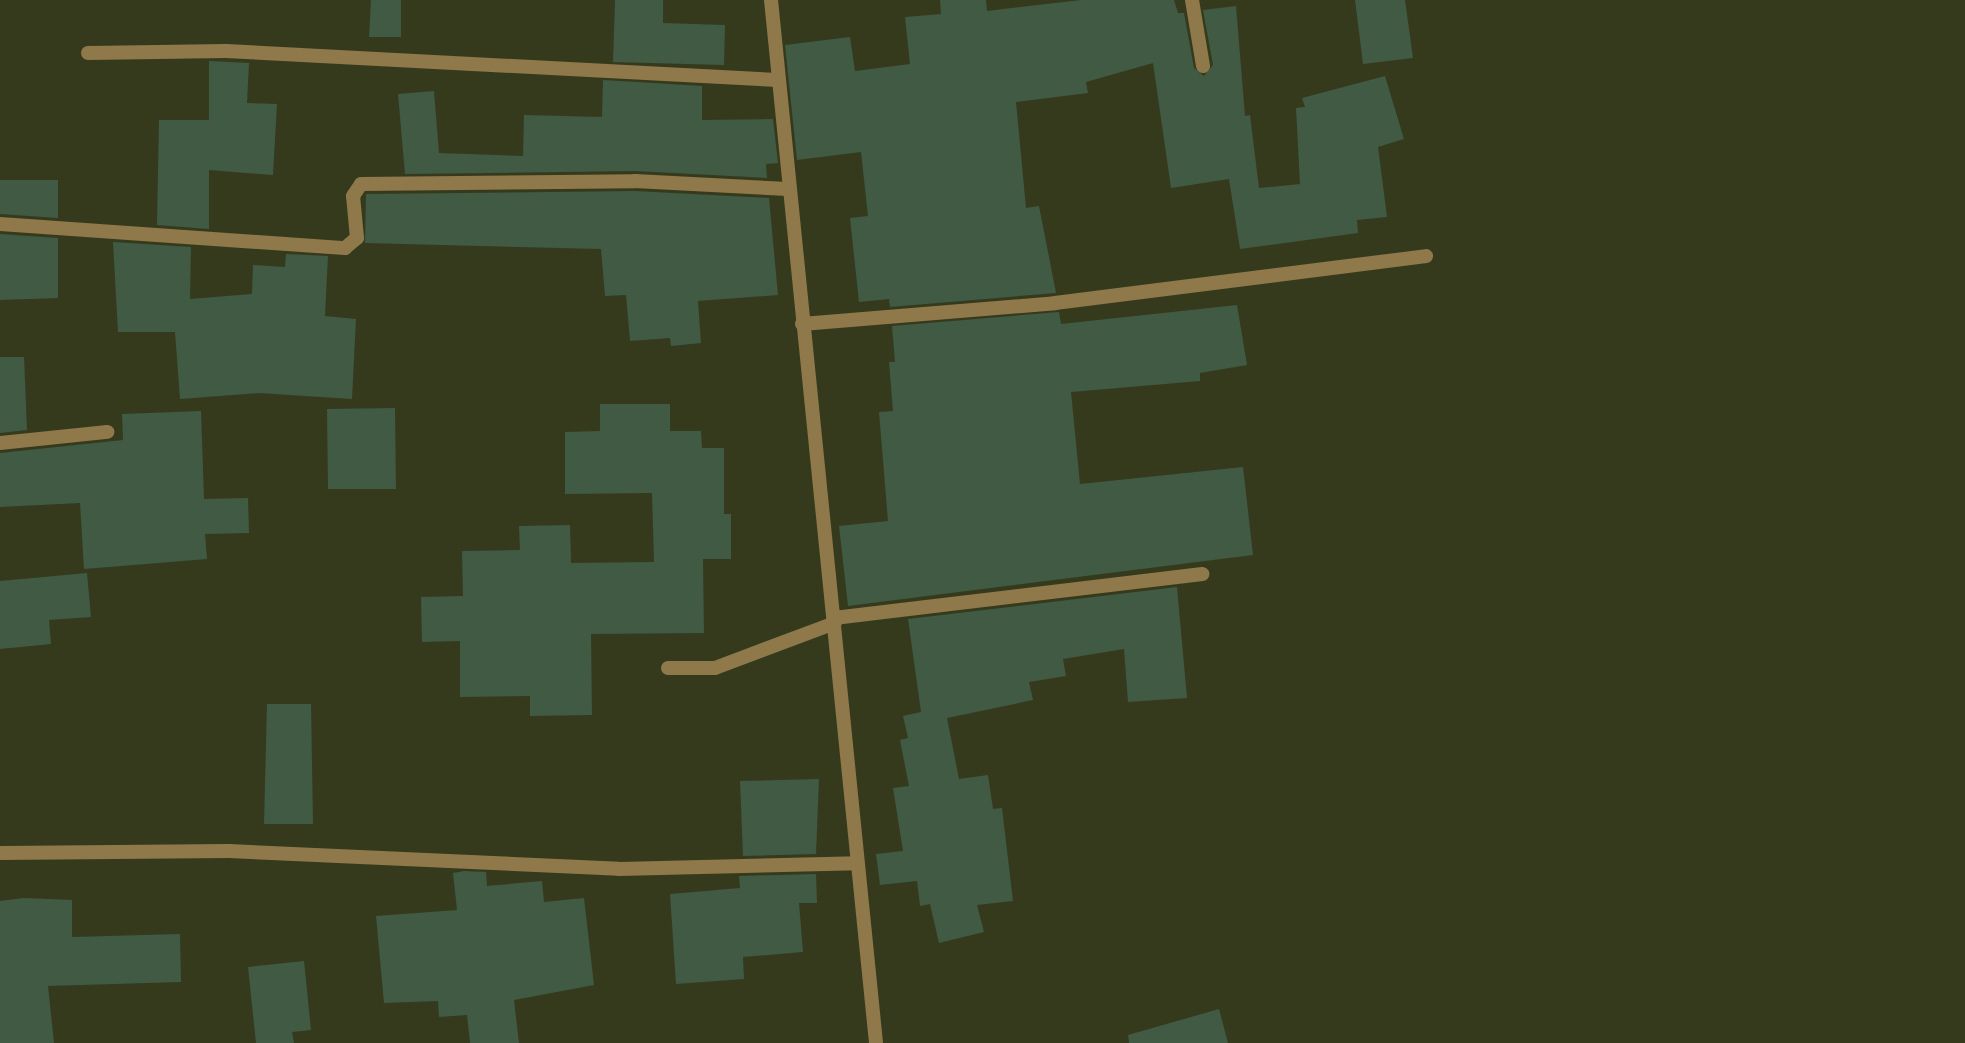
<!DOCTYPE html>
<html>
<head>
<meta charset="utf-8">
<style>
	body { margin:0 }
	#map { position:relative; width:1965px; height:1043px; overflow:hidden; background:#363a1d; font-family:Poppins,sans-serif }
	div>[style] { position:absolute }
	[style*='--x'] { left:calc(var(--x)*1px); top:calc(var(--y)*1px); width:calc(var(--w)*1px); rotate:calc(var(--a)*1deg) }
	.building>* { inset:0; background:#405a44 }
	.street>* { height:14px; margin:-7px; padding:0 7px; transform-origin:7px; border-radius:7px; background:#8f794a }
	span { translate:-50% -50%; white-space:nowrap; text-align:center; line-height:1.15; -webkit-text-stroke:7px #1e2013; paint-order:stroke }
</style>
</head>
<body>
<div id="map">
	<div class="building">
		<i style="clip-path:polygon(371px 0,401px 0,401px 37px,369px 37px)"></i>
		<i style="clip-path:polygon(615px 0,663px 0,663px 23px,725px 25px,724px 65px,613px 62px)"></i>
		<i style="clip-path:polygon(940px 0,986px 0,987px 11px,1081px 0,1174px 0,1178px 13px,1184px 13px,1194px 68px,1204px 76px,1213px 65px,1203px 10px,1236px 6px,1245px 116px,1250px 115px,1259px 188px,1300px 184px,1296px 108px,1305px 107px,1302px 98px,1385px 76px,1404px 139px,1378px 147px,1387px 217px,1357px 220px,1358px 233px,1240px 249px,1229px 179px,1171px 188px,1153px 63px,1086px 82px,1088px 93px,1016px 102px,1026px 208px,1039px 206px,1056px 293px,890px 307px,889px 299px,859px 302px,850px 218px,868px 216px,861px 152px,797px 160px,785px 45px,850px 37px,855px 71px,910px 64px,905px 17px,941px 14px)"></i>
		<i style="clip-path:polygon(1355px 0,1405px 0,1413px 58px,1363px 64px)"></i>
		<i style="clip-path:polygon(209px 61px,249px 63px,247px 103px,277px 104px,273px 175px,209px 170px,209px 229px,157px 225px,159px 120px,209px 120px)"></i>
		<i style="clip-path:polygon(603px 80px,702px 86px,702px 120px,773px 119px,778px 163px,766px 164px,767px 178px,635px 171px,405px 174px,398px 94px,434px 91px,439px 153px,523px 156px,524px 115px,602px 117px)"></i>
		<i style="clip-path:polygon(0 180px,58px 180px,58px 218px,0 214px)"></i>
		<i style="clip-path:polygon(635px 191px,769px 198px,778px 295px,698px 301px,701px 343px,671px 346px,670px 338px,630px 341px,626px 295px,605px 296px,601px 249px,365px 243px,366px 194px)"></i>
		<i style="clip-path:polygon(0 234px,58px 238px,58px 298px,0 300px)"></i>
		<i style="clip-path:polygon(113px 242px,191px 247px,190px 299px,252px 294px,253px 265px,285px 267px,286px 254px,328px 256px,325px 316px,356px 319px,352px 399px,259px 393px,180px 399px,175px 332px,118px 332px)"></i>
		<i style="clip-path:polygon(1237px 305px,1247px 365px,1200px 373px,1200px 381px,1071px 392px,1080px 484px,1243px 467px,1253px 555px,848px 606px,839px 526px,888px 521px,879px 412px,893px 411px,889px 362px,895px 362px,892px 326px,1059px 312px,1061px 324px)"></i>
		<i style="clip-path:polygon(0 357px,24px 357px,27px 430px,0 433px)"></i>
		<i style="clip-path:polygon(600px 404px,670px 404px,670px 431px,701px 431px,702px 448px,724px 448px,724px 514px,731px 514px,731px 559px,703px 559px,704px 633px,591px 634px,592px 715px,530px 716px,530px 696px,460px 697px,460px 641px,422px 642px,421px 597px,463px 596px,462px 551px,520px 550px,519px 526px,570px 525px,571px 563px,654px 562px,652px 493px,565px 494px,565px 432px,600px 431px)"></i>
		<i style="clip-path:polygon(395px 408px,396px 489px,328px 489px,327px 409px)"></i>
		<i style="clip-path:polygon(201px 411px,204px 499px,248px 498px,249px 533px,205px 534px,207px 559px,84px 569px,80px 503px,0 507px,0 453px,123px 440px,122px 414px)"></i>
		<i style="clip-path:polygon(87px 573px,91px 617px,49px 620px,51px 644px,0 649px,0 581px)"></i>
		<i style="clip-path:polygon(1177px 587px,1187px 698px,1128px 702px,1124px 649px,1063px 659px,1066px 676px,1029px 682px,1033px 700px,947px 718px,959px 779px,988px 775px,993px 809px,1002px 808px,1013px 901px,977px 905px,984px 932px,939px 943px,930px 904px,920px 906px,917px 881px,880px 885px,876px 854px,903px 851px,893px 788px,909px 786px,900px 740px,908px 738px,903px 716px,921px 712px,908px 619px)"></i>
		<i style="clip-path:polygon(267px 704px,311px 704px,313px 824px,264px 824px)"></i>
		<i style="clip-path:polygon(819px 779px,816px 854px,743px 856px,740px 781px)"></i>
		<i style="clip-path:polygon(464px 871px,486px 872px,487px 886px,542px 881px,544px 902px,584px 898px,594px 985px,514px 1000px,519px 1043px,470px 1043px,467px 1015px,439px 1017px,438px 1001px,384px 1003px,376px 916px,457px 910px,453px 873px)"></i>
		<i style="clip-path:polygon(816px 874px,817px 903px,799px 903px,803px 952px,743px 957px,744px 979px,676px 984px,670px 894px,740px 888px,739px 876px)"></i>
		<i style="clip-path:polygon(23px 898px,72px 900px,72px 937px,180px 934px,181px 982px,48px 986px,54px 1043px,0 1043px,0 901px)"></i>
		<i style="clip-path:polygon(304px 961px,311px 1030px,292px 1032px,294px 1043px,256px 1043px,248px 967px)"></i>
		<i style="clip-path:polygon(1219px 1009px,1228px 1043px,1129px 1043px,1128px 1035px)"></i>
	</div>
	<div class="street">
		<i style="--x:771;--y:0;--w:1048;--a:84.25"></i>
		<i style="--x:1192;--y:0;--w:67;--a:80.5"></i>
		<i style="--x:88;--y:53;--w:138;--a:-0.8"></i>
		<i style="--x:226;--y:51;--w:553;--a:3.01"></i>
		<i style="--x:0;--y:224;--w:346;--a:4"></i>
		<i style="--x:345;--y:248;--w:16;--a:-40"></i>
		<i style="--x:357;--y:238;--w:42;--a:-95.4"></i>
		<i style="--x:353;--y:196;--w:14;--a:-56"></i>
		<i style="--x:361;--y:184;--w:274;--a:-0.6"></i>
		<i style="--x:635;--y:181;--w:153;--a:3"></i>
		<i style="--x:802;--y:324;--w:254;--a:-4.7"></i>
		<i style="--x:1055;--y:303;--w:374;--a:-7.2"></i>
		<i style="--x:0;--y:443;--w:108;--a:-5.9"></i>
		<i style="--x:834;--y:618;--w:371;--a:-6.8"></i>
		<i style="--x:668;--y:668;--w:47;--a:0"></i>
		<i style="--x:715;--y:668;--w:128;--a:-20.6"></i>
		<i style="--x:0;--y:853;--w:229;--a:-0.5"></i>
		<i style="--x:229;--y:851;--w:390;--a:2.6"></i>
		<i style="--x:619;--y:869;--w:238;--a:-1.4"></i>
	</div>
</div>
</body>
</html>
